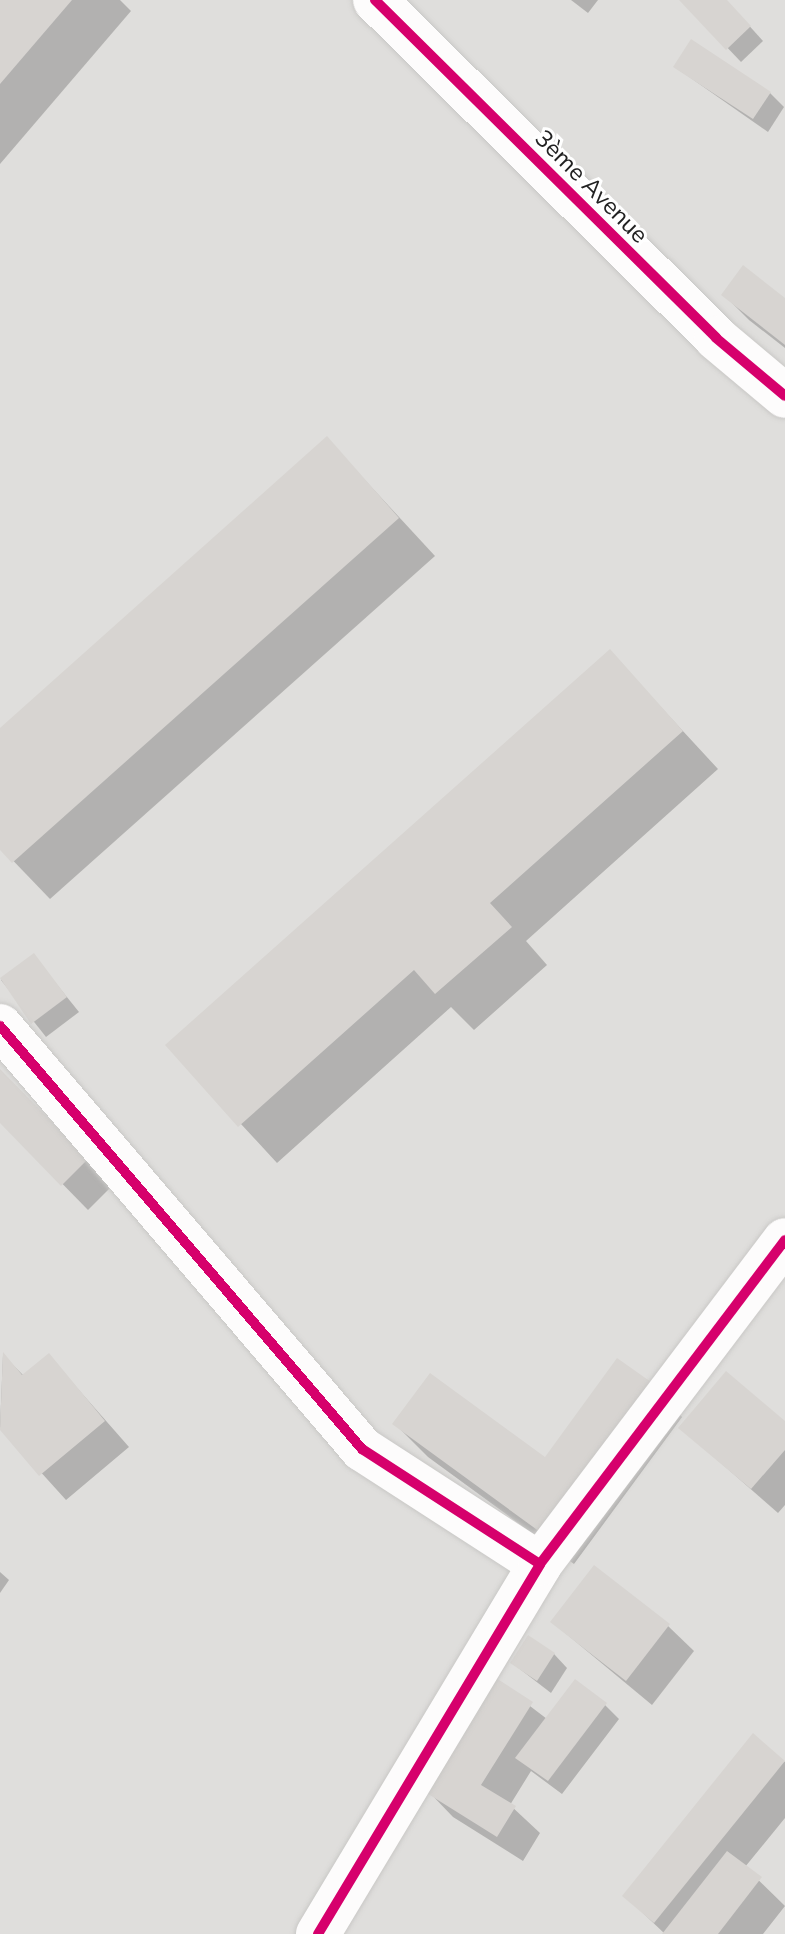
<!DOCTYPE html>
<html>
<head>
<meta charset="utf-8">
<style>
	body { margin:0 }
	#map { position:relative; width:785px; height:1934px; overflow:hidden; background:#f0eeea; font-family:"Nunito Sans",sans-serif }
	div>[style] { position:absolute }
	[style*='--x'] { left:calc(var(--x)*1px); top:calc(var(--y)*1px); width:calc(var(--w)*1px); rotate:calc(var(--a)*1deg) }
	.residential>* { inset:0; background:#dfdedc }
	.shadow>* { inset:0; background:#0003 }
	.building>* { inset:0; background:#d7d4d1 }
	.roads { filter:drop-shadow(0 0 2px #c9c8c6) drop-shadow(0 0 2px #c9c8c6) }
	.minor>* { height:44px; margin:-22px; padding:0 22px; transform-origin:22px; border-radius:22px; background:#fdfcfc }
	.cycleway>* { height:10px; margin:-5px; padding:0 5px; transform-origin:5px; border-radius:5px; background:#d6006c }
	span { translate:-50% -50%; white-space:nowrap; text-align:center; line-height:1.15; -webkit-text-stroke:6px #fff; paint-order:stroke }
	.street-label { font-size:24px; color:#222 }
</style>
</head>
<body>
<div id="map">
	<div class="residential">
		<i style="clip-path:polygon(0 0,785px 0,785px 1934px,0 1934px)"></i>
	</div>
	<div class="shadow">
		<i style="clip-path:polygon(0 0,120px 0,131px 11px,0 164px)"></i>
		<i style="clip-path:polygon(571px 0,598px 0,588px 13px)"></i>
		<i style="clip-path:polygon(682px 0,726px 0,763px 41px,741px 62px)"></i>
		<i style="clip-path:polygon(675px 67px,770px 93px,784px 107px,768px 132px)"></i>
		<i style="clip-path:polygon(723px 294px,785px 300px,785px 348px,749px 320px)"></i>
		<i style="clip-path:polygon(327px 439px,435px 556px,50px 899px,0 847px,0 730px)"></i>
		<i style="clip-path:polygon(610px 652px,718px 769px,526px 941px,547px 965px,474px 1030px,451px 1007px,277px 1163px,168px 1045px)"></i>
		<i style="clip-path:polygon(33px 955px,79px 1012px,46px 1037px,1px 980px)"></i>
		<i style="clip-path:polygon(0 1070px,112px 1186px,88px 1210px,0 1120px)"></i>
		<i style="clip-path:polygon(3px 1355px,24px 1376px,49px 1356px,129px 1447px,66px 1500px,0 1427px)"></i>
		<i style="clip-path:polygon(649px 1384px,682px 1417px,574px 1564px,428px 1457px,395px 1424px,545px 1460px)"></i>
		<i style="clip-path:polygon(785px 1424px,785px 1505px,778px 1513px,681px 1428px)"></i>
		<i style="clip-path:polygon(0 1572px,9px 1580px,0 1593px)"></i>
		<i style="clip-path:polygon(552px 1622px,668px 1626px,694px 1651px,652px 1705px)"></i>
		<i style="clip-path:polygon(554px 1654px,567px 1668px,551px 1693px,512px 1663px)"></i>
		<i style="clip-path:polygon(497px 1681px,547px 1719px,605px 1705px,619px 1719px,562px 1794px,531px 1771px,510px 1805px,540px 1833px,523px 1861px,453px 1817px,428px 1791px)"></i>
		<i style="clip-path:polygon(753px 1736px,785px 1762px,785px 1818px,745px 1867px,785px 1906px,763px 1934px,665px 1934px,625px 1896px)"></i>
	</div>
	<div class="building">
		<i style="clip-path:polygon(0 0,72px 0,0 84px)"></i>
		<i style="clip-path:polygon(679px 0,727px 0,751px 26px,726px 50px)"></i>
		<i style="clip-path:polygon(691px 39px,771px 92px,753px 119px,673px 67px)"></i>
		<i style="clip-path:polygon(743px 265px,785px 298px,785px 345px,721px 295px)"></i>
		<i style="clip-path:polygon(327px 436px,399px 518px,12px 863px,0 850px,0 728px)"></i>
		<i style="clip-path:polygon(610px 649px,683px 731px,490px 903px,512px 927px,435px 994px,414px 970px,238px 1127px,165px 1045px)"></i>
		<i style="clip-path:polygon(34px 953px,67px 997px,31px 1024px,0 978px)"></i>
		<i style="clip-path:polygon(0 1069px,88px 1159px,61px 1186px,0 1123px)"></i>
		<i style="clip-path:polygon(3px 1352px,22px 1375px,49px 1353px,105px 1421px,39px 1476px,0 1430px)"></i>
		<i style="clip-path:polygon(617px 1358px,651px 1382px,540px 1532px,392px 1424px,430px 1373px,545px 1457px)"></i>
		<i style="clip-path:polygon(726px 1371px,785px 1421px,785px 1450px,751px 1489px,678px 1428px)"></i>
		<i style="clip-path:polygon(594px 1565px,670px 1624px,626px 1681px,550px 1622px)"></i>
		<i style="clip-path:polygon(528px 1635px,555px 1653px,537px 1681px,510px 1663px)"></i>
		<i style="clip-path:polygon(496px 1678px,533px 1702px,481px 1785px,516px 1806px,497px 1837px,425px 1792px)"></i>
		<i style="clip-path:polygon(575px 1679px,607px 1703px,548px 1781px,515px 1758px)"></i>
		<i style="clip-path:polygon(753px 1733px,785px 1761px,654px 1923px,622px 1896px)"></i>
		<i style="clip-path:polygon(727px 1851px,762px 1877px,718px 1934px,662px 1934px)"></i>
	</div>
	<div class="roads">
		<div class="minor">
			<i style="--x:375;--y:0;--w:480;--a:44.7"></i>
			<i style="--x:716;--y:338;--w:90;--a:40"></i>
			<i style="--x:0;--y:1026;--w:557;--a:49.44"></i>
			<i style="--x:362;--y:1449;--w:212;--a:32.9"></i>
			<i style="--x:318;--y:1934;--w:431;--a:-59"></i>
			<i style="--x:540;--y:1564;--w:406;--a:-52.9"></i>
		</div>
	</div>
	<div class="cycleway">
		<i style="--x:375;--y:0;--w:480;--a:44.7"></i>
		<i style="--x:716;--y:338;--w:90;--a:40"></i>
		<i style="--x:0;--y:1026;--w:557;--a:49.44"></i>
		<i style="--x:362;--y:1449;--w:212;--a:32.9"></i>
		<i style="--x:318;--y:1934;--w:431;--a:-59"></i>
		<i style="--x:540;--y:1564;--w:406;--a:-52.9"></i>
	</div>
	<div class="street-label">
		<span style="left:591px;top:187px;rotate:45deg">3ème Avenue</span>
	</div>
</div>
</body>
</html>
